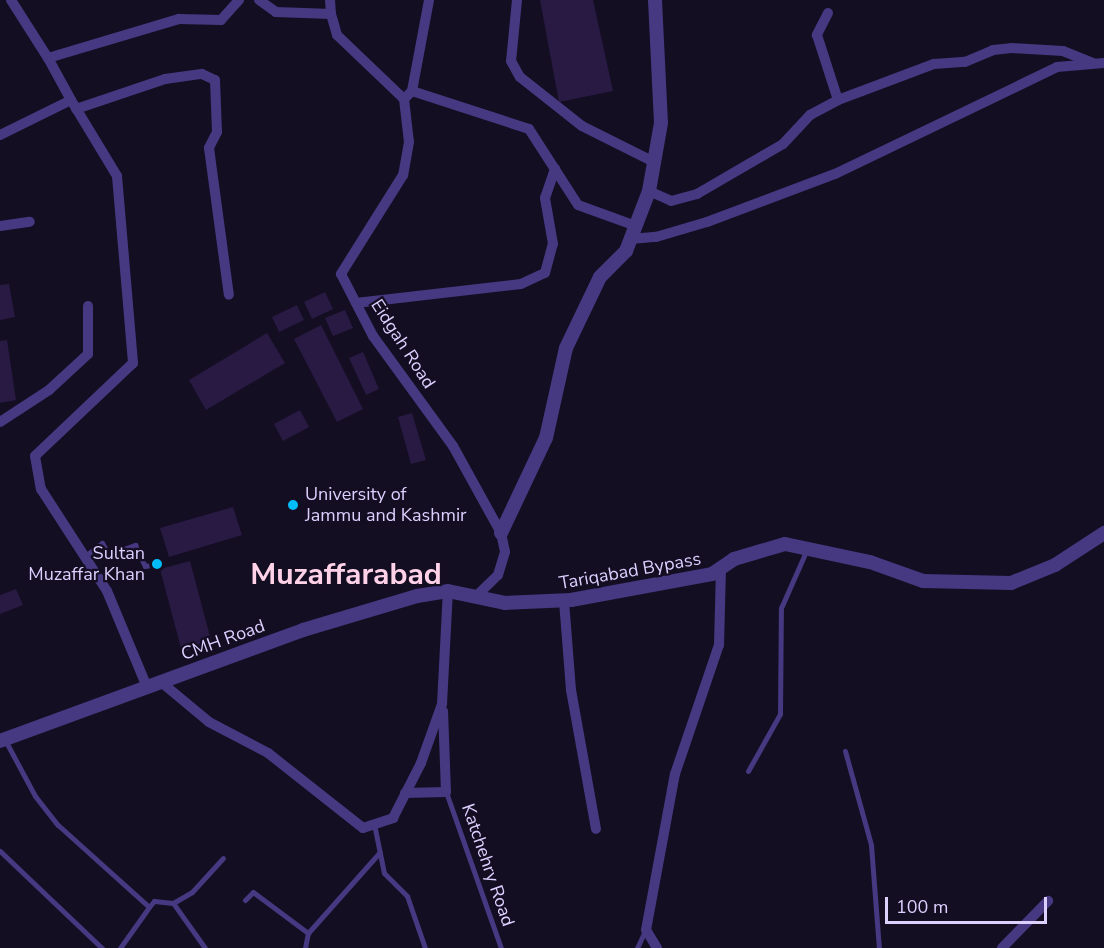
<!DOCTYPE html>
<html>
<head>
<meta charset="utf-8">
<style>
	body { margin:0 }
	#map { position:relative; width:1104px; height:948px; overflow:hidden; background:#140e23; font-family:"Nunito Sans",sans-serif }
	div>[style] { position:absolute }
	[style*='--x'] { left:calc(var(--x)*1px); top:calc(var(--y)*1px); width:calc(var(--w)*1px); rotate:calc(var(--a)*1deg) }
	.building>* { inset:0; background:#281a43 }
	.service>* { height:5px; margin:-2.5px; padding:0 2.5px; transform-origin:2.5px; border-radius:2.5px; background:#463981 }
	.minor>* { height:10px; margin:-5px; padding:0 5px; transform-origin:5px; border-radius:5px; background:#463981 }
	.tertiary>* { height:14px; margin:-7px; padding:0 7px; transform-origin:7px; border-radius:7px; background:#463981 }
	.dots>* { width:16px; height:16px; translate:-50% -50%; box-sizing:border-box; border:3px solid #140e23; border-radius:50% }
	span { translate:-50% -50%; white-space:nowrap; text-align:center; line-height:1.15; -webkit-text-stroke:4.5px #140e23; paint-order:stroke }
	.street-label { font-size:18px; color:#dcd0ff }
	.poi-label { font-size:18px; color:#dcd0ff }
	.left { translate:0 -50%; text-align:left }
	.right { translate:-100% -50%; text-align:right }
	.town-label { font-size:30px; color:#ffd2e8; font-weight:700 }
	.scale { position:absolute; left:885px; top:897px; width:162px; height:27px; box-sizing:border-box; border:3px solid #dcd0ff; border-top:0; padding-left:8px; font-size:18px; line-height:21px; white-space:nowrap; color:#dcd0ff; -webkit-text-stroke:4px #140e23; paint-order:stroke }
</style>
</head>
<body>
<div id="map">
	<div class="building">
		<i style="clip-path:polygon(540px 0,593px 0,613px 91px,559px 102px)"></i>
		<i style="clip-path:polygon(9px 284px,15px 317px,0 320px,0 285px)"></i>
		<i style="clip-path:polygon(325px 292px,333px 309px,312px 319px,304px 302px)"></i>
		<i style="clip-path:polygon(297px 305px,304px 320px,279px 332px,272px 317px)"></i>
		<i style="clip-path:polygon(345px 310px,353px 328px,333px 336px,325px 318px)"></i>
		<i style="clip-path:polygon(321px 325px,363px 409px,337px 422px,294px 339px)"></i>
		<i style="clip-path:polygon(267px 333px,285px 363px,206px 410px,189px 380px)"></i>
		<i style="clip-path:polygon(7px 340px,16px 400px,0 403px,0 341px)"></i>
		<i style="clip-path:polygon(363px 352px,379px 389px,366px 395px,349px 358px)"></i>
		<i style="clip-path:polygon(300px 410px,309px 427px,283px 441px,274px 424px)"></i>
		<i style="clip-path:polygon(412px 413px,426px 460px,411px 464px,398px 417px)"></i>
		<i style="clip-path:polygon(233px 507px,242px 535px,169px 557px,160px 528px)"></i>
		<i style="clip-path:polygon(190px 561px,212px 644px,182px 652px,160px 569px)"></i>
		<i style="clip-path:polygon(16px 589px,23px 605px,0 614px,0 595px)"></i>
	</div>
	<div class="service">
		<i style="--x:84;--y:557;--w:23;--a:-38"></i>
		<i style="--x:102;--y:543;--w:13;--a:58"></i>
		<i style="--x:109;--y:554;--w:28;--a:-19"></i>
		<i style="--x:135;--y:545;--w:23;--a:65"></i>
		<i style="--x:145;--y:566;--w:11;--a:-10"></i>
		<i style="--x:5;--y:740;--w:64;--a:61.8"></i>
		<i style="--x:35;--y:796;--w:37;--a:52"></i>
		<i style="--x:58;--y:825;--w:122;--a:42"></i>
		<i style="--x:149;--y:907;--w:8;--a:-50"></i>
		<i style="--x:154;--y:901;--w:19;--a:6"></i>
		<i style="--x:845;--y:751;--w:98;--a:74.5"></i>
		<i style="--x:871;--y:845;--w:103;--a:85.6"></i>
		<i style="--x:748;--y:771;--w:65;--a:-60.7"></i>
		<i style="--x:780;--y:714;--w:106;--a:-89.5"></i>
		<i style="--x:781;--y:608;--w:64;--a:-66.2"></i>
		<i style="--x:446;--y:792;--w:165;--a:70.6"></i>
		<i style="--x:374;--y:824;--w:50;--a:78.5"></i>
		<i style="--x:384;--y:873;--w:33;--a:45"></i>
		<i style="--x:407;--y:896;--w:55;--a:70.9"></i>
		<i style="--x:0;--y:851;--w:141;--a:43.6"></i>
		<i style="--x:245;--y:900;--w:11;--a:-45"></i>
		<i style="--x:253;--y:892;--w:69;--a:36.7"></i>
		<i style="--x:120;--y:948;--w:50;--a:-54.7"></i>
		<i style="--x:205;--y:948;--w:55;--a:-125.4"></i>
		<i style="--x:173;--y:903;--w:22;--a:-30"></i>
		<i style="--x:192;--y:892;--w:46;--a:-47.6"></i>
		<i style="--x:305;--y:948;--w:15;--a:-79"></i>
		<i style="--x:308;--y:933;--w:108;--a:-48.4"></i>
		<i style="--x:637;--y:948;--w:19;--a:-65"></i>
	</div>
	<div class="minor">
		<i style="--x:11;--y:0;--w:69;--a:57.5"></i>
		<i style="--x:259;--y:0;--w:21;--a:35"></i>
		<i style="--x:276;--y:12;--w:55;--a:2.1"></i>
		<i style="--x:331;--y:14;--w:22;--a:74"></i>
		<i style="--x:337;--y:35;--w:93;--a:43.7"></i>
		<i style="--x:330;--y:0;--w:14;--a:86"></i>
		<i style="--x:517;--y:0;--w:61;--a:95.6"></i>
		<i style="--x:511;--y:61;--w:18;--a:61"></i>
		<i style="--x:520;--y:77;--w:79;--a:38.3"></i>
		<i style="--x:582;--y:126;--w:80;--a:26.6"></i>
		<i style="--x:828;--y:13;--w:25;--a:117"></i>
		<i style="--x:817;--y:35;--w:68;--a:72.1"></i>
		<i style="--x:412;--y:91;--w:93;--a:-79.4"></i>
		<i style="--x:404;--y:99;--w:43;--a:83.4"></i>
		<i style="--x:409;--y:142;--w:34;--a:100"></i>
		<i style="--x:403;--y:175;--w:117;--a:122.1"></i>
		<i style="--x:341;--y:274;--w:70;--a:62.7"></i>
		<i style="--x:373;--y:336;--w:136;--a:54"></i>
		<i style="--x:453;--y:446;--w:99;--a:61.1"></i>
		<i style="--x:501;--y:533;--w:19;--a:78"></i>
		<i style="--x:505;--y:552;--w:24;--a:107"></i>
		<i style="--x:498;--y:575;--w:30;--a:136"></i>
		<i style="--x:404;--y:99;--w:11;--a:-45"></i>
		<i style="--x:412;--y:91;--w:123;--a:18"></i>
		<i style="--x:529;--y:129;--w:90;--a:57.2"></i>
		<i style="--x:578;--y:205;--w:62;--a:19.9"></i>
		<i style="--x:71;--y:100;--w:89;--a:58.8"></i>
		<i style="--x:117;--y:176;--w:188;--a:85.1"></i>
		<i style="--x:133;--y:363;--w:135;--a:136.5"></i>
		<i style="--x:35;--y:456;--w:34;--a:80"></i>
		<i style="--x:41;--y:489;--w:121;--a:57.1"></i>
		<i style="--x:107;--y:591;--w:104;--a:67.4"></i>
		<i style="--x:76;--y:109;--w:94;--a:-18.6"></i>
		<i style="--x:165;--y:79;--w:37;--a:-8"></i>
		<i style="--x:202;--y:74;--w:14;--a:25"></i>
		<i style="--x:215;--y:80;--w:52;--a:87.8"></i>
		<i style="--x:217;--y:132;--w:18;--a:117"></i>
		<i style="--x:209;--y:148;--w:148;--a:82.3"></i>
		<i style="--x:0;--y:135;--w:79;--a:-26.2"></i>
		<i style="--x:71;--y:100;--w:48;--a:-118.7"></i>
		<i style="--x:48;--y:58;--w:137;--a:-16.6"></i>
		<i style="--x:179;--y:19;--w:42;--a:1.4"></i>
		<i style="--x:221;--y:20;--w:27;--a:-48"></i>
		<i style="--x:649;--y:191;--w:24;--a:24"></i>
		<i style="--x:671;--y:201;--w:27;--a:-15"></i>
		<i style="--x:697;--y:194;--w:99;--a:-30.2"></i>
		<i style="--x:783;--y:144;--w:40;--a:-47"></i>
		<i style="--x:810;--y:115;--w:32;--a:-28"></i>
		<i style="--x:838;--y:100;--w:103;--a:-20.6"></i>
		<i style="--x:934;--y:64;--w:31;--a:-4"></i>
		<i style="--x:965;--y:62;--w:30;--a:-23"></i>
		<i style="--x:993;--y:50;--w:18;--a:-6"></i>
		<i style="--x:1011;--y:48;--w:52;--a:3.3"></i>
		<i style="--x:1063;--y:51;--w:32;--a:22"></i>
		<i style="--x:0;--y:226;--w:30;--a:-8"></i>
		<i style="--x:631;--y:239;--w:25;--a:-5"></i>
		<i style="--x:656;--y:237;--w:53;--a:-16.4"></i>
		<i style="--x:707;--y:222;--w:137;--a:-20.6"></i>
		<i style="--x:835;--y:174;--w:246;--a:-25.7"></i>
		<i style="--x:1057;--y:67;--w:47;--a:-4.9"></i>
		<i style="--x:356;--y:303;--w:166;--a:-6.6"></i>
		<i style="--x:521;--y:284;--w:26;--a:-25"></i>
		<i style="--x:545;--y:273;--w:30;--a:-75"></i>
		<i style="--x:553;--y:244;--w:47;--a:-99.9"></i>
		<i style="--x:545;--y:198;--w:31;--a:-71"></i>
		<i style="--x:0;--y:422;--w:59;--a:-33.1"></i>
		<i style="--x:49;--y:390;--w:53;--a:-42.7"></i>
		<i style="--x:88;--y:354;--w:48;--a:-90"></i>
		<i style="--x:564;--y:601;--w:89;--a:85.5"></i>
		<i style="--x:571;--y:690;--w:141;--a:79.8"></i>
		<i style="--x:161;--y:682;--w:62;--a:39.8"></i>
		<i style="--x:209;--y:722;--w:67;--a:27.7"></i>
		<i style="--x:268;--y:753;--w:121;--a:38.3"></i>
		<i style="--x:363;--y:828;--w:32;--a:-18"></i>
		<i style="--x:393;--y:818;--w:62;--a:-63"></i>
		<i style="--x:421;--y:763;--w:63;--a:-70.4"></i>
		<i style="--x:442;--y:704;--w:113;--a:-87"></i>
		<i style="--x:405;--y:793;--w:41;--a:-1.4"></i>
		<i style="--x:446;--y:792;--w:81;--a:-92.1"></i>
		<i style="--x:657;--y:948;--w:21;--a:-121"></i>
		<i style="--x:646;--y:930;--w:159;--a:-79.5"></i>
		<i style="--x:675;--y:774;--w:136;--a:-71.2"></i>
		<i style="--x:719;--y:645;--w:76;--a:-88.5"></i>
		<i style="--x:1002;--y:948;--w:66;--a:-45.6"></i>
	</div>
	<div class="tertiary">
		<i style="--x:501;--y:533;--w:105;--a:-64.7"></i>
		<i style="--x:546;--y:438;--w:92;--a:-77.5"></i>
		<i style="--x:566;--y:348;--w:79;--a:-64.4"></i>
		<i style="--x:600;--y:277;--w:37;--a:-45"></i>
		<i style="--x:626;--y:251;--w:64;--a:-69"></i>
		<i style="--x:649;--y:191;--w:69;--a:-80"></i>
		<i style="--x:661;--y:123;--w:123;--a:-92.8"></i>
		<i style="--x:0;--y:741;--w:323;--a:-20.1"></i>
		<i style="--x:303;--y:630;--w:119;--a:-16.6"></i>
		<i style="--x:417;--y:596;--w:31;--a:-9"></i>
		<i style="--x:448;--y:591;--w:58;--a:11.9"></i>
		<i style="--x:505;--y:603;--w:66;--a:-2.6"></i>
		<i style="--x:571;--y:600;--w:143;--a:-10.4"></i>
		<i style="--x:712;--y:574;--w:27;--a:-34"></i>
		<i style="--x:734;--y:559;--w:53;--a:-16.4"></i>
		<i style="--x:785;--y:544;--w:87;--a:12"></i>
		<i style="--x:870;--y:562;--w:56;--a:19.7"></i>
		<i style="--x:923;--y:581;--w:88;--a:1.3"></i>
		<i style="--x:1011;--y:583;--w:48;--a:-22.2"></i>
		<i style="--x:1055;--y:565;--w:59;--a:-33.1"></i>
	</div>
	<div class="dots">
		<i style="left:293px;top:505px;background:#03bdf8"></i>
		<i style="left:157px;top:564px;background:#03bdf8"></i>
	</div>
	<div class="street-label">
		<span style="left:403px;top:344px;rotate:57deg">Eidgah Road</span>
		<span style="left:630px;top:571px;rotate:-10deg">Tariqabad Bypass</span>
		<span style="left:223px;top:640px;rotate:-20deg">CMH Road</span>
		<span style="left:488px;top:865px;rotate:71deg">Katchehry Road</span>
	</div>
	<div class="poi-label">
		<span class="left" style="left:305px;top:505px">University of<br>Jammu and Kashmir</span>
		<span class="right" style="left:145px;top:564px">Sultan<br>Muzaffar Khan</span>
	</div>
	<div class="town-label">
		<span style="left:346px;top:575px">Muzaffarabad</span>
	</div>
	<div class="scale">100 m</div>
</div>
</body>
</html>
